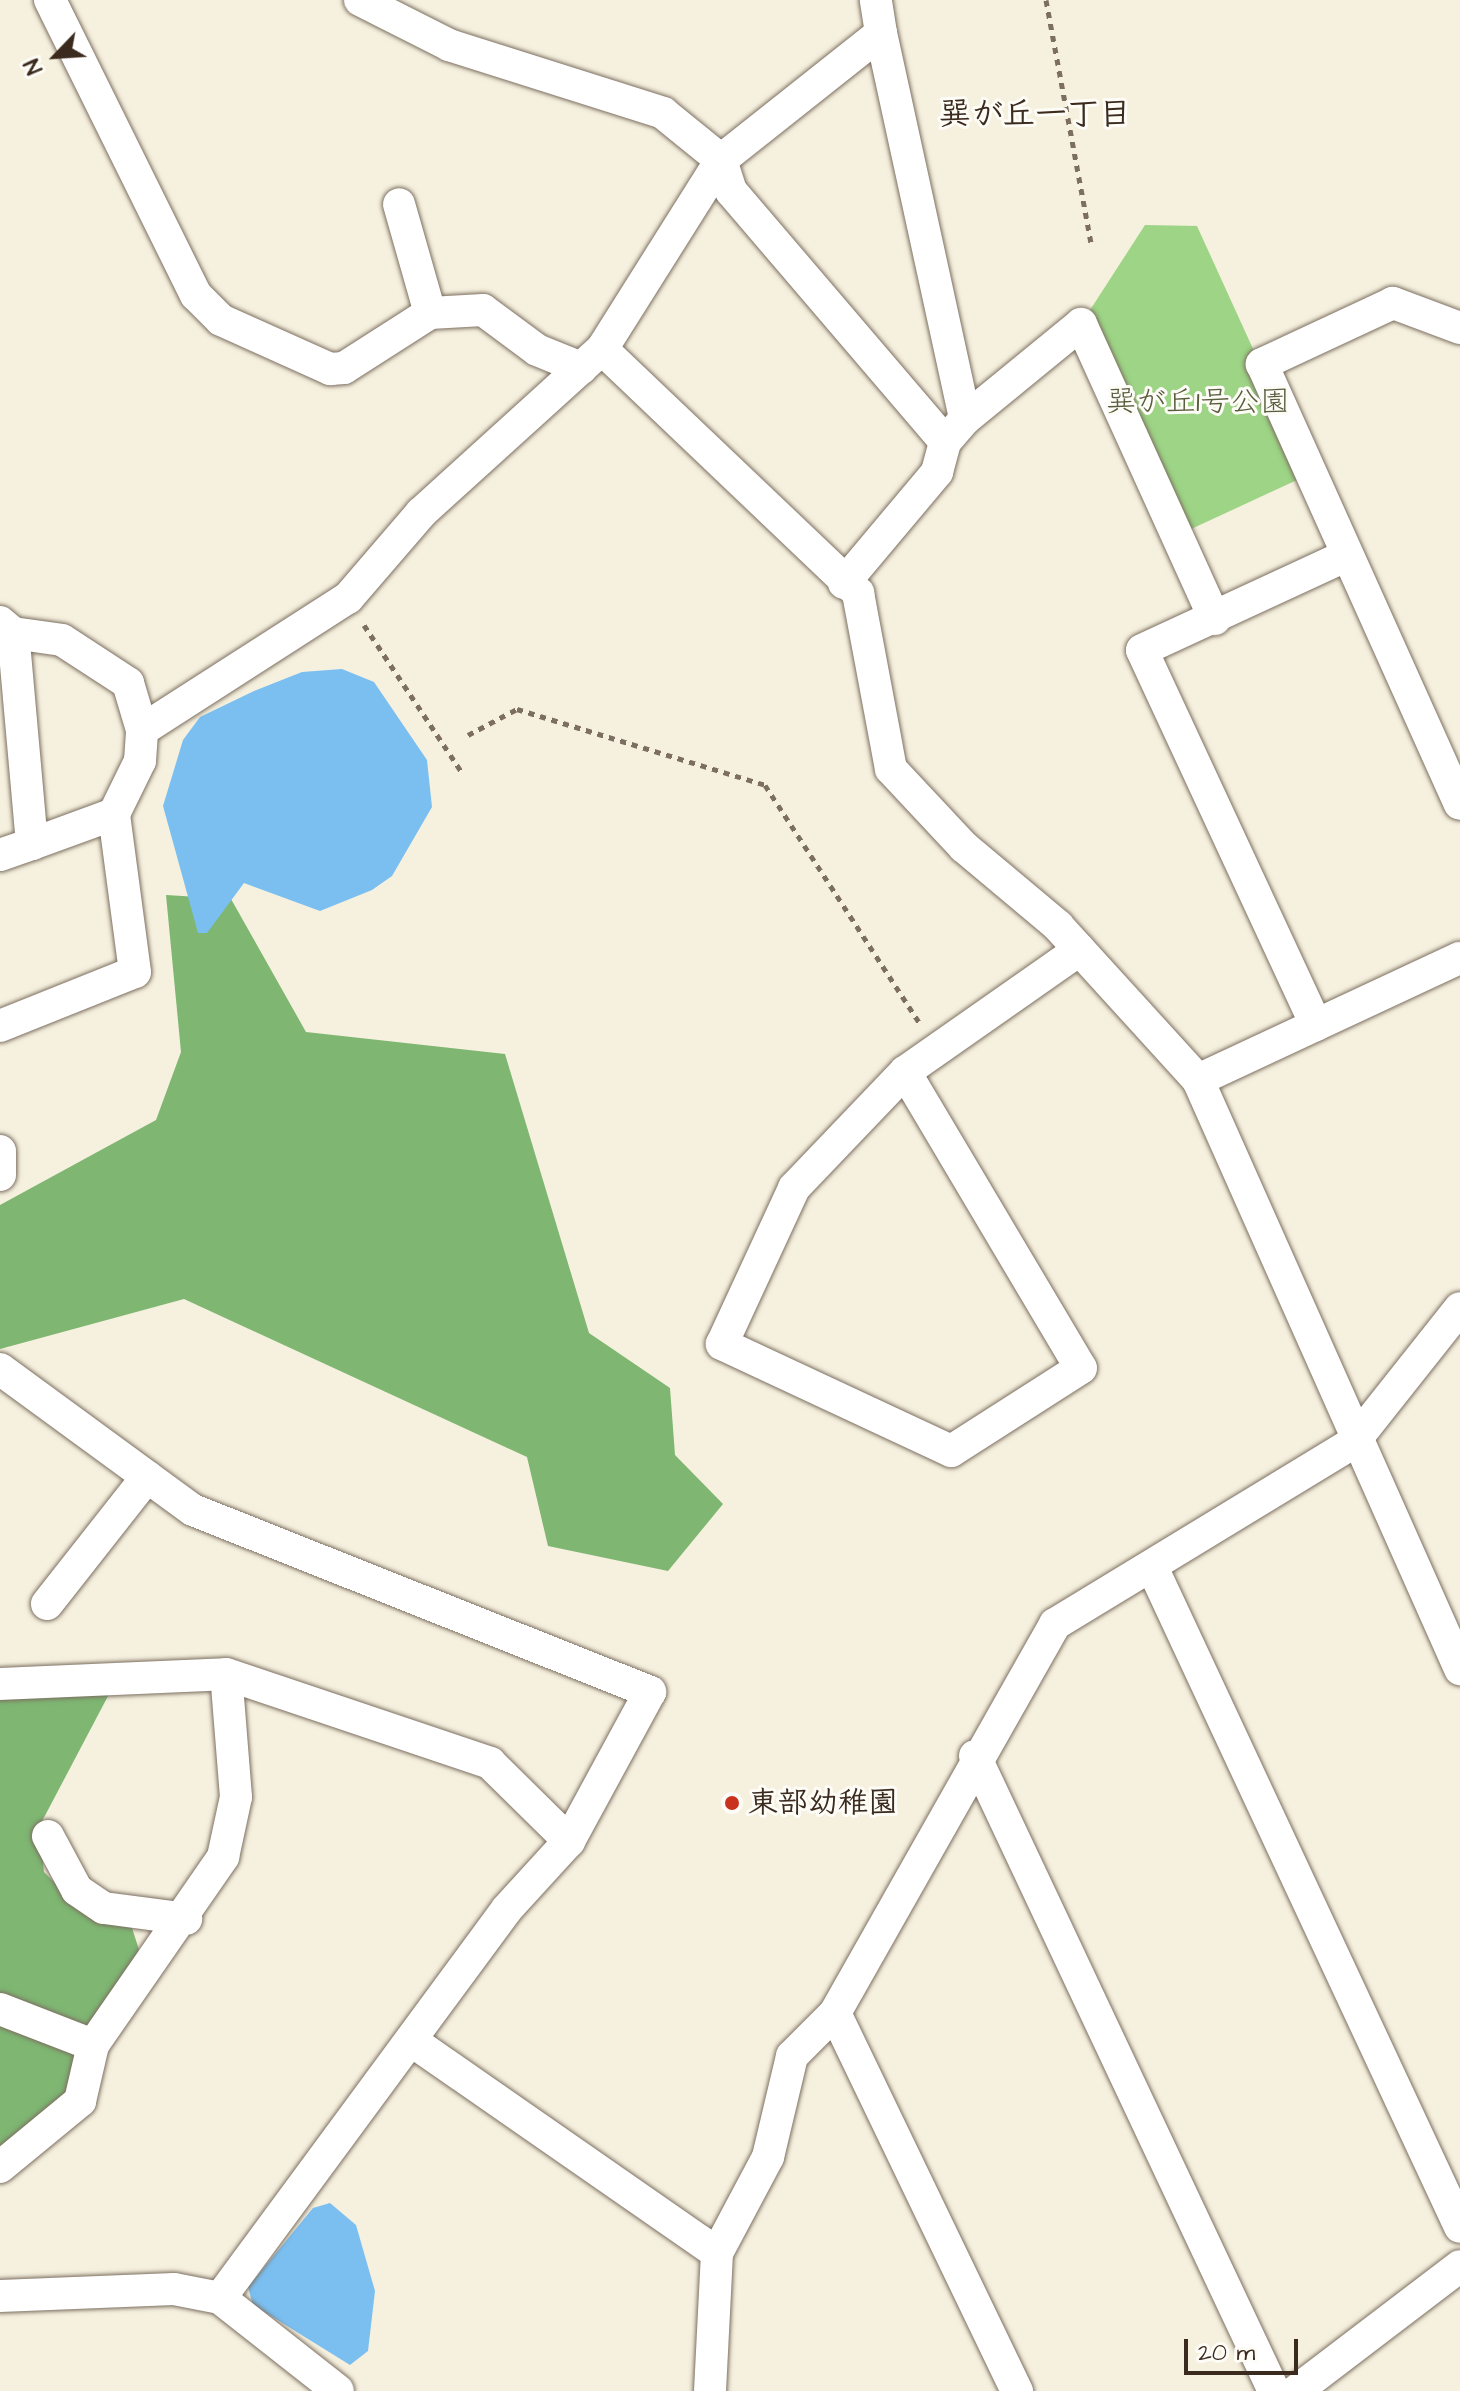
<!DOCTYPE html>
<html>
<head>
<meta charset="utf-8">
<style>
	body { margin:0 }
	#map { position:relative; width:1460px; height:2391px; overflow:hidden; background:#f6f0de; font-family:"Architects Daughter","Klee One",sans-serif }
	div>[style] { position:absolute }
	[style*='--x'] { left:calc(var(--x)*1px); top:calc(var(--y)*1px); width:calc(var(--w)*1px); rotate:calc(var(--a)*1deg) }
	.green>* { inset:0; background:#9dd485 }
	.forest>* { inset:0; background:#7eb672 }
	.water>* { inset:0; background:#7bbff1 }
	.path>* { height:5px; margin-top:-2.5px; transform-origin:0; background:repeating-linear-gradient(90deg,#7c6f61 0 6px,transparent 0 12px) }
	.roads { filter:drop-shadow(0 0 2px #7c6f61) drop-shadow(0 0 2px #7c6f61) }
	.minor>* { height:32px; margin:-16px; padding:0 16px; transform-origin:16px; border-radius:16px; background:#fff }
	.dots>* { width:22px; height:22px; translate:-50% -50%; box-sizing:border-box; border:4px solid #fdfcf7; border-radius:50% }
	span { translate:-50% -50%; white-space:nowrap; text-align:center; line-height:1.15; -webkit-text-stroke:6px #fdfcf7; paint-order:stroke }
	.park-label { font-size:30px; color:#585d3d }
	.poi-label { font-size:30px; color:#3b2a1e; font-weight:700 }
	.left { translate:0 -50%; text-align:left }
	.neighbourhood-label { font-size:32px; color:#3b2a1e; font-weight:700 }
	.north { position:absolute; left:16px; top:16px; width:80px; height:80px; -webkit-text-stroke:6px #fdfcf7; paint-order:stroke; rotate:245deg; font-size:22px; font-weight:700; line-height:32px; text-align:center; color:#3b2a1e }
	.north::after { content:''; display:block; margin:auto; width:28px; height:36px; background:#3b2a1e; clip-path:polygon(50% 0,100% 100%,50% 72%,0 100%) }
	.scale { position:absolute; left:1184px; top:2339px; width:114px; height:36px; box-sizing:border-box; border:4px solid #3b2a1e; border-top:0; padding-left:10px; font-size:24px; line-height:28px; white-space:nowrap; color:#3b2a1e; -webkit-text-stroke:6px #fdfcf7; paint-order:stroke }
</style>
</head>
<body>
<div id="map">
	<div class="green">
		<i style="clip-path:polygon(1145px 225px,1197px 226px,1310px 474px,1176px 536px,1081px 324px)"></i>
	</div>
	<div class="forest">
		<i style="clip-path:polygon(166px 895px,231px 899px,306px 1032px,505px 1054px,589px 1333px,670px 1388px,675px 1455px,723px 1504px,668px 1571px,548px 1546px,527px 1457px,184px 1299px,0 1349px,0 1205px,156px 1120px,181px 1052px)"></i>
		<i style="clip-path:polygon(117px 1679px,39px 1827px,44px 1872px,74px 1902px,123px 1900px,142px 1959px,50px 2147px,6px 2157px,0 2152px,0 1681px)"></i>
	</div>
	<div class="water">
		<i style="clip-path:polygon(342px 669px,374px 682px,427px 760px,432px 807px,392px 876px,372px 890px,320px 911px,244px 883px,207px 933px,198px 933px,163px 806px,183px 740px,200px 717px,254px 691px,302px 672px)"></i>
		<i style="clip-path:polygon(330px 2203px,356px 2225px,375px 2291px,368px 2351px,350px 2365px,253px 2305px,248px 2287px,313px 2208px)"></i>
	</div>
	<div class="path">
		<i style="--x:1046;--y:0;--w:251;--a:79.5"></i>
		<i style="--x:364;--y:625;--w:175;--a:56.4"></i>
		<i style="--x:468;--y:735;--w:55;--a:-28"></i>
		<i style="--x:517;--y:709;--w:259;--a:17"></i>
		<i style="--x:765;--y:785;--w:283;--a:57"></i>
	</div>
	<div class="roads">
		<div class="minor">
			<i style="--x:50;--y:0;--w:329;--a:63.7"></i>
			<i style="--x:196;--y:295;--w:35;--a:45"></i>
			<i style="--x:221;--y:320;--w:120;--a:24.2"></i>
			<i style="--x:330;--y:369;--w:14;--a:-4"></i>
			<i style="--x:344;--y:368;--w:102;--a:-32.6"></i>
			<i style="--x:430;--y:313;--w:113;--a:-105.9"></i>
			<i style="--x:360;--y:0;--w:100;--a:26.8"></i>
			<i style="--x:449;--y:45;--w:225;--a:17.6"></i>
			<i style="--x:663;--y:113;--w:75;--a:39"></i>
			<i style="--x:721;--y:160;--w:33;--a:72"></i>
			<i style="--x:731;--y:191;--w:330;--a:49.5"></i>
			<i style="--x:881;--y:33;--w:395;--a:77.7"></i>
			<i style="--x:430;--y:313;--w:53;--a:-3.2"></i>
			<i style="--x:483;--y:310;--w:67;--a:36.5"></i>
			<i style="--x:537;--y:350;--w:48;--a:22.2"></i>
			<i style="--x:1460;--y:328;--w:72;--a:-159.5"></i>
			<i style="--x:1393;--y:303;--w:145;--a:155"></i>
			<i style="--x:1262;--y:364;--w:482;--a:65.8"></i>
			<i style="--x:602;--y:349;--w:354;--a:43.6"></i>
			<i style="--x:858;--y:593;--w:179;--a:79.4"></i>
			<i style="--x:891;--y:769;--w:107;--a:46.9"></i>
			<i style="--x:964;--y:847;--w:123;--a:40"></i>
			<i style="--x:1058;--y:926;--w:208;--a:47.7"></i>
			<i style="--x:1198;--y:1080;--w:645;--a:66.02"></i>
			<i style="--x:844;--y:583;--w:145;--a:-50"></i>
			<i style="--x:937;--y:472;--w:31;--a:-75"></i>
			<i style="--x:945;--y:442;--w:30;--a:-49"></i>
			<i style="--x:965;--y:419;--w:150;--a:-39.3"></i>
			<i style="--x:1081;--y:324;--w:324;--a:65.6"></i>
			<i style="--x:0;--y:622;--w:17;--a:40"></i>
			<i style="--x:13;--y:633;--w:49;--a:8.1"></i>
			<i style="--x:62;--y:640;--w:79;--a:33.1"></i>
			<i style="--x:128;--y:683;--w:49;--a:73.4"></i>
			<i style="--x:142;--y:730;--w:245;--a:-32.7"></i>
			<i style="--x:348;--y:598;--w:112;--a:-49.3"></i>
			<i style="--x:421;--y:513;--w:244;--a:-42.2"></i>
			<i style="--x:602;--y:349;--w:223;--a:-57.8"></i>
			<i style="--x:721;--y:160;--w:204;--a:-38.4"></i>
			<i style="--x:881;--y:33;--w:33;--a:-99"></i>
			<i style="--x:32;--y:844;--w:87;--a:-20.1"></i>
			<i style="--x:0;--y:855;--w:34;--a:-19"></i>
			<i style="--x:32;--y:844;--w:212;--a:-95.1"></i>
			<i style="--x:1316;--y:1025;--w:413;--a:-114.9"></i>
			<i style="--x:1142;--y:650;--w:224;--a:-24.8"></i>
			<i style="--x:0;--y:1026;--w:145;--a:-21.8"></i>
			<i style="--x:135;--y:972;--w:159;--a:-97.6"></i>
			<i style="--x:114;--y:814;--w:59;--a:-63.9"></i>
			<i style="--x:140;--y:761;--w:31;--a:-86"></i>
			<i style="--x:905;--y:1072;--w:344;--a:59.3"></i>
			<i style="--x:1081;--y:1368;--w:154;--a:147.4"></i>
			<i style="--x:951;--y:1451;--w:253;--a:-155"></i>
			<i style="--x:722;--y:1344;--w:172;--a:-65.2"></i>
			<i style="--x:794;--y:1188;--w:161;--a:-46.3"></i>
			<i style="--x:905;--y:1072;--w:213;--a:-35"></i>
			<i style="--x:1198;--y:1080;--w:289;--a:-25"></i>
			<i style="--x:0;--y:1151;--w:24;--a:90"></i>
			<i style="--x:0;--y:1369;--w:239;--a:36.2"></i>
			<i style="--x:193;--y:1510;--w:492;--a:21.7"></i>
			<i style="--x:650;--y:1692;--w:170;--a:118.5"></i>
			<i style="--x:569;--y:1841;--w:92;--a:132.4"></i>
			<i style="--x:507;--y:1909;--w:483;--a:126.4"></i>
			<i style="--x:1152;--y:1567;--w:728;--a:64.98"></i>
			<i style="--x:47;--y:1604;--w:162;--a:-51.8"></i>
			<i style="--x:0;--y:1684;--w:226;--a:-2.5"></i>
			<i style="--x:975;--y:1756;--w:702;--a:64.79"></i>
			<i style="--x:48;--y:1836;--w:61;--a:61.8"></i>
			<i style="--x:77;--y:1890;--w:32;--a:34"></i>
			<i style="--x:104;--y:1908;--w:83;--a:7.6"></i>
			<i style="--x:0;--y:2009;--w:100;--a:21.2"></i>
			<i style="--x:835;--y:2013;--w:420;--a:64.3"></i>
			<i style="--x:412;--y:2041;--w:371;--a:34.8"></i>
			<i style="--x:0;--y:2167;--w:104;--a:-39.5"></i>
			<i style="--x:80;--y:2101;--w:57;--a:-76.9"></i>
			<i style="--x:93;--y:2045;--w:229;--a:-55.3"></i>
			<i style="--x:223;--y:1857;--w:61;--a:-77.8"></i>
			<i style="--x:236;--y:1797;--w:123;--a:-94.6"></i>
			<i style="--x:226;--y:1674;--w:279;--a:18.6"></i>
			<i style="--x:490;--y:1763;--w:111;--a:44.6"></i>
			<i style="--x:0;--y:2296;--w:174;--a:-2.3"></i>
			<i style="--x:174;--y:2289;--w:47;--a:11.1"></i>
			<i style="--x:220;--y:2298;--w:150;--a:38.2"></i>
			<i style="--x:710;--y:2391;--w:138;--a:-87.1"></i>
			<i style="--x:717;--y:2253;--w:109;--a:-62"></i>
			<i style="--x:768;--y:2157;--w:104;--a:-76.6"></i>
			<i style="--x:792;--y:2056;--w:61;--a:-45"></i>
			<i style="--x:835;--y:2013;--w:447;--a:-60.5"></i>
			<i style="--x:1055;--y:1624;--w:349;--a:-31.3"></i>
			<i style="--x:1353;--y:1443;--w:172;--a:-51.6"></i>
			<i style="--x:1296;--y:2391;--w:206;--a:-37.3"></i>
		</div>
	</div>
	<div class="dots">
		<i style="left:732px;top:1803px;background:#c8321e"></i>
	</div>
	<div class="park-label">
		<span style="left:1198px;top:402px">巽が丘1号公園</span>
	</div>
	<div class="poi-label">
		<span class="left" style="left:748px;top:1803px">東部幼稚園</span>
	</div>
	<div class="neighbourhood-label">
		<span style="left:1035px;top:115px">巽が丘一丁目</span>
	</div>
	<div class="north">N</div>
	<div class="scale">20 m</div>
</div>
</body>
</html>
